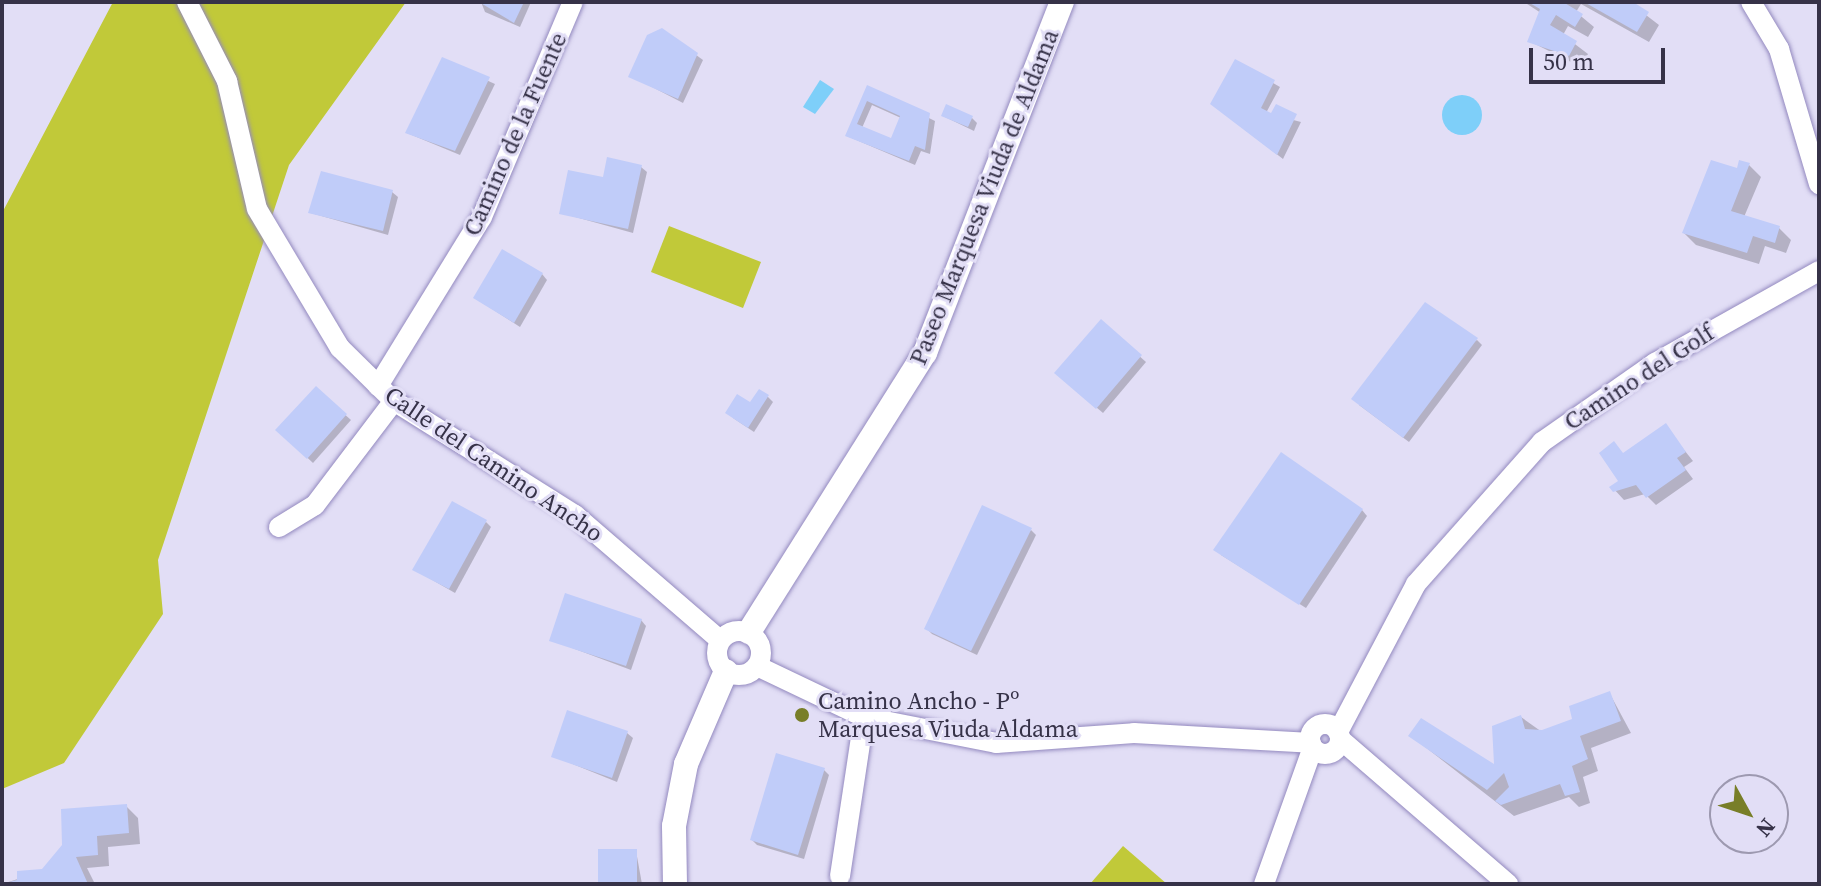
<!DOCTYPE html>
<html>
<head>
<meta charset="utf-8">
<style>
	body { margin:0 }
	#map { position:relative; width:1821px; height:886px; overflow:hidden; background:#e2def6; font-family:"Source Serif 4",serif }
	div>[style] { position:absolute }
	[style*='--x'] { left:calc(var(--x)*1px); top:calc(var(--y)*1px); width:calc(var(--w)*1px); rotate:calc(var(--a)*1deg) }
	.green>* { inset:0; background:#c1c939 }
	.water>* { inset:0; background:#7ecff9 }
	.round { border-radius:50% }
	.shadow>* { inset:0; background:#0003 }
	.building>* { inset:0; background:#c0ccf9 }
	.roads { filter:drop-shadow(0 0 2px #9389bf) drop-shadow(0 0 2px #9389bf) }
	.minor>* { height:20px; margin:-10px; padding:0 10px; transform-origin:10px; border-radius:10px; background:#fff }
	.minor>.ring { margin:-10px; padding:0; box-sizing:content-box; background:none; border:20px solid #fff; border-radius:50% }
	.tertiary>* { height:24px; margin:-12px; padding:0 12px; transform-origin:12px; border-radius:12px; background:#fff }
	.dots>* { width:22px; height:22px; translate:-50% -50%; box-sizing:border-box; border:4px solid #e2def6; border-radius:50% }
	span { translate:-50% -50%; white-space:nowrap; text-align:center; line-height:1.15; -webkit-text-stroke:6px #e2def6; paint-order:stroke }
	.street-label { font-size:24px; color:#363248 }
	.poi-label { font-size:24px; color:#363248 }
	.left { translate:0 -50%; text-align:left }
	.frame { position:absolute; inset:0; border:4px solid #363248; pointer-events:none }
	.north { position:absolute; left:1709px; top:774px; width:80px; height:80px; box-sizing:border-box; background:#e2def6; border:2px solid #9d99b0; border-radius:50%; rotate:130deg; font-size:22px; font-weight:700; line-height:32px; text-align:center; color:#363248 }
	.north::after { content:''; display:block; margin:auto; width:28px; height:36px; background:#787e28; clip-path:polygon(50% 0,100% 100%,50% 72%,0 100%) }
	.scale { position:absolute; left:1529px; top:48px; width:136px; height:36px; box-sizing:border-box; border:4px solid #363248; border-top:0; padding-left:10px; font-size:24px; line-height:28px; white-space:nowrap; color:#363248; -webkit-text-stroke:6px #e2def6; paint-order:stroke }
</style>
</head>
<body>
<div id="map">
	<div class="green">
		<i style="clip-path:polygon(113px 2px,406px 2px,289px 165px,158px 560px,163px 614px,64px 763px,2px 789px,2px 213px)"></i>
		<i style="clip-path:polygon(669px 226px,761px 262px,743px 308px,651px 272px)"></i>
		<i style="clip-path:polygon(1123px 846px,1167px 884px,1090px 884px)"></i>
	</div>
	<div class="water">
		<i style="clip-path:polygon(820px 80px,834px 89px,815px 114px,803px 107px)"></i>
		<i class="round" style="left:1442px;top:95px;width:40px;height:40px"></i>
	</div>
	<div class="shadow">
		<i style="clip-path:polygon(481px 2px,531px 2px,520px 27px,485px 12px)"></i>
		<i style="clip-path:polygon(1524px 2px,1629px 2px,1659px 25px,1649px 42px,1581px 4px,1576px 12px,1594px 27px,1588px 37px,1568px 26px,1563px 35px,1588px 54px,1581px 67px,1529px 41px,1541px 13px)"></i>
		<i style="clip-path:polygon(662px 30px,703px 60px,683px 103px,631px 76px)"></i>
		<i style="clip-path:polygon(442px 60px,495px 84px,460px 155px,407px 133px)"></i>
		<i style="clip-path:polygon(1236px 62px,1280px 87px,1266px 113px,1301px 122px,1283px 159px,1218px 109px)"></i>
		<i style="clip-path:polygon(evenodd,868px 88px,935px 121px,930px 154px,921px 151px,915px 165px,847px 136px,868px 88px,872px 105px,901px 118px,892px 141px,862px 128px,872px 105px)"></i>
		<i style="clip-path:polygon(943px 116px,971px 117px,977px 123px,974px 131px)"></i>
		<i style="clip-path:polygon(1712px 162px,1739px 171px,1749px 165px,1761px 177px,1744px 217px,1779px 228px,1791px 240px,1786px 253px,1765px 246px,1759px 264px,1696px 245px,1684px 233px)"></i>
		<i style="clip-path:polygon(641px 167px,647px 172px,633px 233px,561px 213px,604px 180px)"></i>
		<i style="clip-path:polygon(392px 192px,398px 197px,388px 235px,311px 213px)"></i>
		<i style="clip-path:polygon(542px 274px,547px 280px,520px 327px,475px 298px)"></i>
		<i style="clip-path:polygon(1101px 322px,1146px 362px,1103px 413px,1062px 378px)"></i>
		<i style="clip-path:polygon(1477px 340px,1482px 345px,1409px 442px,1359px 405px)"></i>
		<i style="clip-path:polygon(316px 389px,351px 420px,313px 463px,278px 430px)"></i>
		<i style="clip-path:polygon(767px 396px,773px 402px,754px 432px,733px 418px)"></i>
		<i style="clip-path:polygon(1665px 426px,1693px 461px,1684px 467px,1693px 479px,1656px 505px,1645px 494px,1624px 500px,1612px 487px,1621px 481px,1624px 454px)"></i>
		<i style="clip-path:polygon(1362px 510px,1367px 516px,1306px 608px,1221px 555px)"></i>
		<i style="clip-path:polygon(486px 522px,491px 527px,455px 593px,415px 570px)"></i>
		<i style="clip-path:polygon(1031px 530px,1036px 535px,977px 655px,932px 634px,927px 629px)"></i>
		<i style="clip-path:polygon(641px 620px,646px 626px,631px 670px,551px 640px)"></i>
		<i style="clip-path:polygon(1610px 694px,1631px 733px,1591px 748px,1598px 771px,1583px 777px,1590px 803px,1579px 807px,1569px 797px,1514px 816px,1411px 736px,1496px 768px,1521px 717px,1542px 732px,1574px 721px)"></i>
		<i style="clip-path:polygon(627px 733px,633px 738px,617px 782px,553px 756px)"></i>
		<i style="clip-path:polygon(824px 770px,829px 775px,804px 859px,757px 845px,752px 840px)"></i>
		<i style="clip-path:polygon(126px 806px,138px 818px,140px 844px,108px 847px,109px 866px,87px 868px,95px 884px,2px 884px,43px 871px)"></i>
		<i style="clip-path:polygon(636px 851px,642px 884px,600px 884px)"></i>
	</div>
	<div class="building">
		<i style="clip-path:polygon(479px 2px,524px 2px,514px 23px)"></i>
		<i style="clip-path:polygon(1528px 2px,1563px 2px,1583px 14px,1575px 27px,1556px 15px,1550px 25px,1577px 41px,1569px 56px,1527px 42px,1540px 9px)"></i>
		<i style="clip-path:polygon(1584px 2px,1633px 2px,1649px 12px,1637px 32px)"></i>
		<i style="clip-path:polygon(662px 28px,698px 53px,678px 99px,628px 77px,647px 35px)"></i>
		<i style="clip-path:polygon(442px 57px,490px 77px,455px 151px,405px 133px)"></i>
		<i style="clip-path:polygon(1235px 59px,1275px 80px,1261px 108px,1271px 113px,1276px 104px,1297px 114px,1277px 155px,1210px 104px)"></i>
		<i style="clip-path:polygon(evenodd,867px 85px,930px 113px,925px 150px,915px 146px,909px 161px,845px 136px,867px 85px,867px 101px,900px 116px,891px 138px,857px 124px,867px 101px)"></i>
		<i style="clip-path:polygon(946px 104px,973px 116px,968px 127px,941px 116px)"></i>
		<i style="clip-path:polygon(607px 157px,642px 165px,628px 229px,559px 214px,568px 170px,603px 177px)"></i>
		<i style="clip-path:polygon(1711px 160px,1737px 168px,1739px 160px,1750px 163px,1731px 211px,1780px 226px,1775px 243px,1753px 236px,1747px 253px,1682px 233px)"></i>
		<i style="clip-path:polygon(321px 171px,393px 190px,383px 231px,308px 213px)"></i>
		<i style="clip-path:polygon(502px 249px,543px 273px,514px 323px,473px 298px)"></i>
		<i style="clip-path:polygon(1425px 302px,1478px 338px,1403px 438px,1351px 399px)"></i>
		<i style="clip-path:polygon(1101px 319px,1142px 355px,1096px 409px,1054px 373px)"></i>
		<i style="clip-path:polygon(316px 386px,347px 414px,307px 459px,275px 430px)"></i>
		<i style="clip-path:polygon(759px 389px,769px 395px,748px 428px,725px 413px,737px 394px,750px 402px)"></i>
		<i style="clip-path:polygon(1666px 423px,1686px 452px,1677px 458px,1686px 470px,1646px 498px,1636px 485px,1613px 492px,1609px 487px,1618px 481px,1599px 453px,1614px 441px,1623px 453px)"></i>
		<i style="clip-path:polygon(1281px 452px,1363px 509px,1299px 605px,1213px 550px)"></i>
		<i style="clip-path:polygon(452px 501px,487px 520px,449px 589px,412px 570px)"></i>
		<i style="clip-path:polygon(982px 505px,1032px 528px,971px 651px,924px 629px)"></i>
		<i style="clip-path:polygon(565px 593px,642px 619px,626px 666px,549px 641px)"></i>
		<i style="clip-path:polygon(1610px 691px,1621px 721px,1580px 736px,1588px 759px,1572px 766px,1580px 792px,1565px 796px,1560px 784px,1501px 805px,1495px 801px,1509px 787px,1504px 773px,1487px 790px,1408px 736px,1421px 718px,1494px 764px,1492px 726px,1521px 715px,1525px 729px,1542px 730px,1572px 719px,1569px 706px)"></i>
		<i style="clip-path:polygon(567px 710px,628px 731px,612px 778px,551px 757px)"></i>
		<i style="clip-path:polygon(776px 753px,825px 768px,798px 855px,750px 840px)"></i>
		<i style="clip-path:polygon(127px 804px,129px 833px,97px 836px,98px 855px,76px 857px,88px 884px,2px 884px,17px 880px,17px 871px,42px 869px,62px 845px,61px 809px)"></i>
		<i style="clip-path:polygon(598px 849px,637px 849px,637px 884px,598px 884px)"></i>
	</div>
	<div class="roads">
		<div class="minor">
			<i style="--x:187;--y:2;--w:89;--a:63.1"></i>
			<i style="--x:227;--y:81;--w:131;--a:76.8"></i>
			<i style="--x:257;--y:209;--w:162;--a:59.2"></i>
			<i style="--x:340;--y:348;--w:76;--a:44.5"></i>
			<i style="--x:394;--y:401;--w:214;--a:32.2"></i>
			<i style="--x:575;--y:515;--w:191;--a:40.8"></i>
			<i style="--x:1751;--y:2;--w:55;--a:59.2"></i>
			<i style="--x:1779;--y:49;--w:141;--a:73.5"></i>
			<i style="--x:378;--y:386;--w:198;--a:-58.4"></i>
			<i style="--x:482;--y:217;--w:233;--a:-67.1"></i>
			<i style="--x:279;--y:527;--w:42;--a:-31.4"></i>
			<i style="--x:315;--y:505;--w:131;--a:-52.8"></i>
			<i class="ring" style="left:717px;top:631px;width:24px;height:24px"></i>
			<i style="--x:757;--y:666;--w:119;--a:25.5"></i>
			<i style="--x:864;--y:717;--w:135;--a:11.1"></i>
			<i style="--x:996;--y:743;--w:138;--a:-4.1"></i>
			<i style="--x:1134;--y:733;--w:177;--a:3.2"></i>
			<i class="ring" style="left:1310px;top:724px;width:10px;height:10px"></i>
			<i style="--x:1338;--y:732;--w:167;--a:-62.2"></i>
			<i style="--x:1416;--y:584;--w:190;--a:-48.4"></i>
			<i style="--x:1542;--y:442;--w:138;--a:-35"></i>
			<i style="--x:1655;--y:363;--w:188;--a:-29.3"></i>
			<i style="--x:1340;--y:739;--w:222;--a:40.8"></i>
			<i style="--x:840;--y:876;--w:161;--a:-81.4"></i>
			<i style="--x:1264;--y:884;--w:145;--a:-70.3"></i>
		</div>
		<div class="tertiary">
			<i style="--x:749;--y:632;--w:330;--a:-57.8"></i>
			<i style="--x:925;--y:353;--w:377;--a:-68.7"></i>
			<i style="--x:675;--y:884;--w:58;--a:-91"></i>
			<i style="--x:674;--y:826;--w:63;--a:-79"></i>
			<i style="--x:686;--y:764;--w:101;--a:-66.7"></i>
		</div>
	</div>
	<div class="dots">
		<i style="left:802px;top:715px;background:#787e28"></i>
	</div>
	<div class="street-label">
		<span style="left:515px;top:134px;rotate:-66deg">Camino de la Fuente</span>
		<span style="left:984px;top:197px;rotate:-68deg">Paseo Marquesa Viuda de Aldama</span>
		<span style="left:1639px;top:377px;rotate:-33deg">Camino del Golf</span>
		<span style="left:494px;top:464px;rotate:34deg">Calle del Camino Ancho</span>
	</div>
	<div class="poi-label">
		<span class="left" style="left:818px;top:715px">Camino Ancho - Pº<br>Marquesa Viuda Aldama</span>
	</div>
	<div class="frame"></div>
	<div class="north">N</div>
	<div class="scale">50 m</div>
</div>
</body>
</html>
